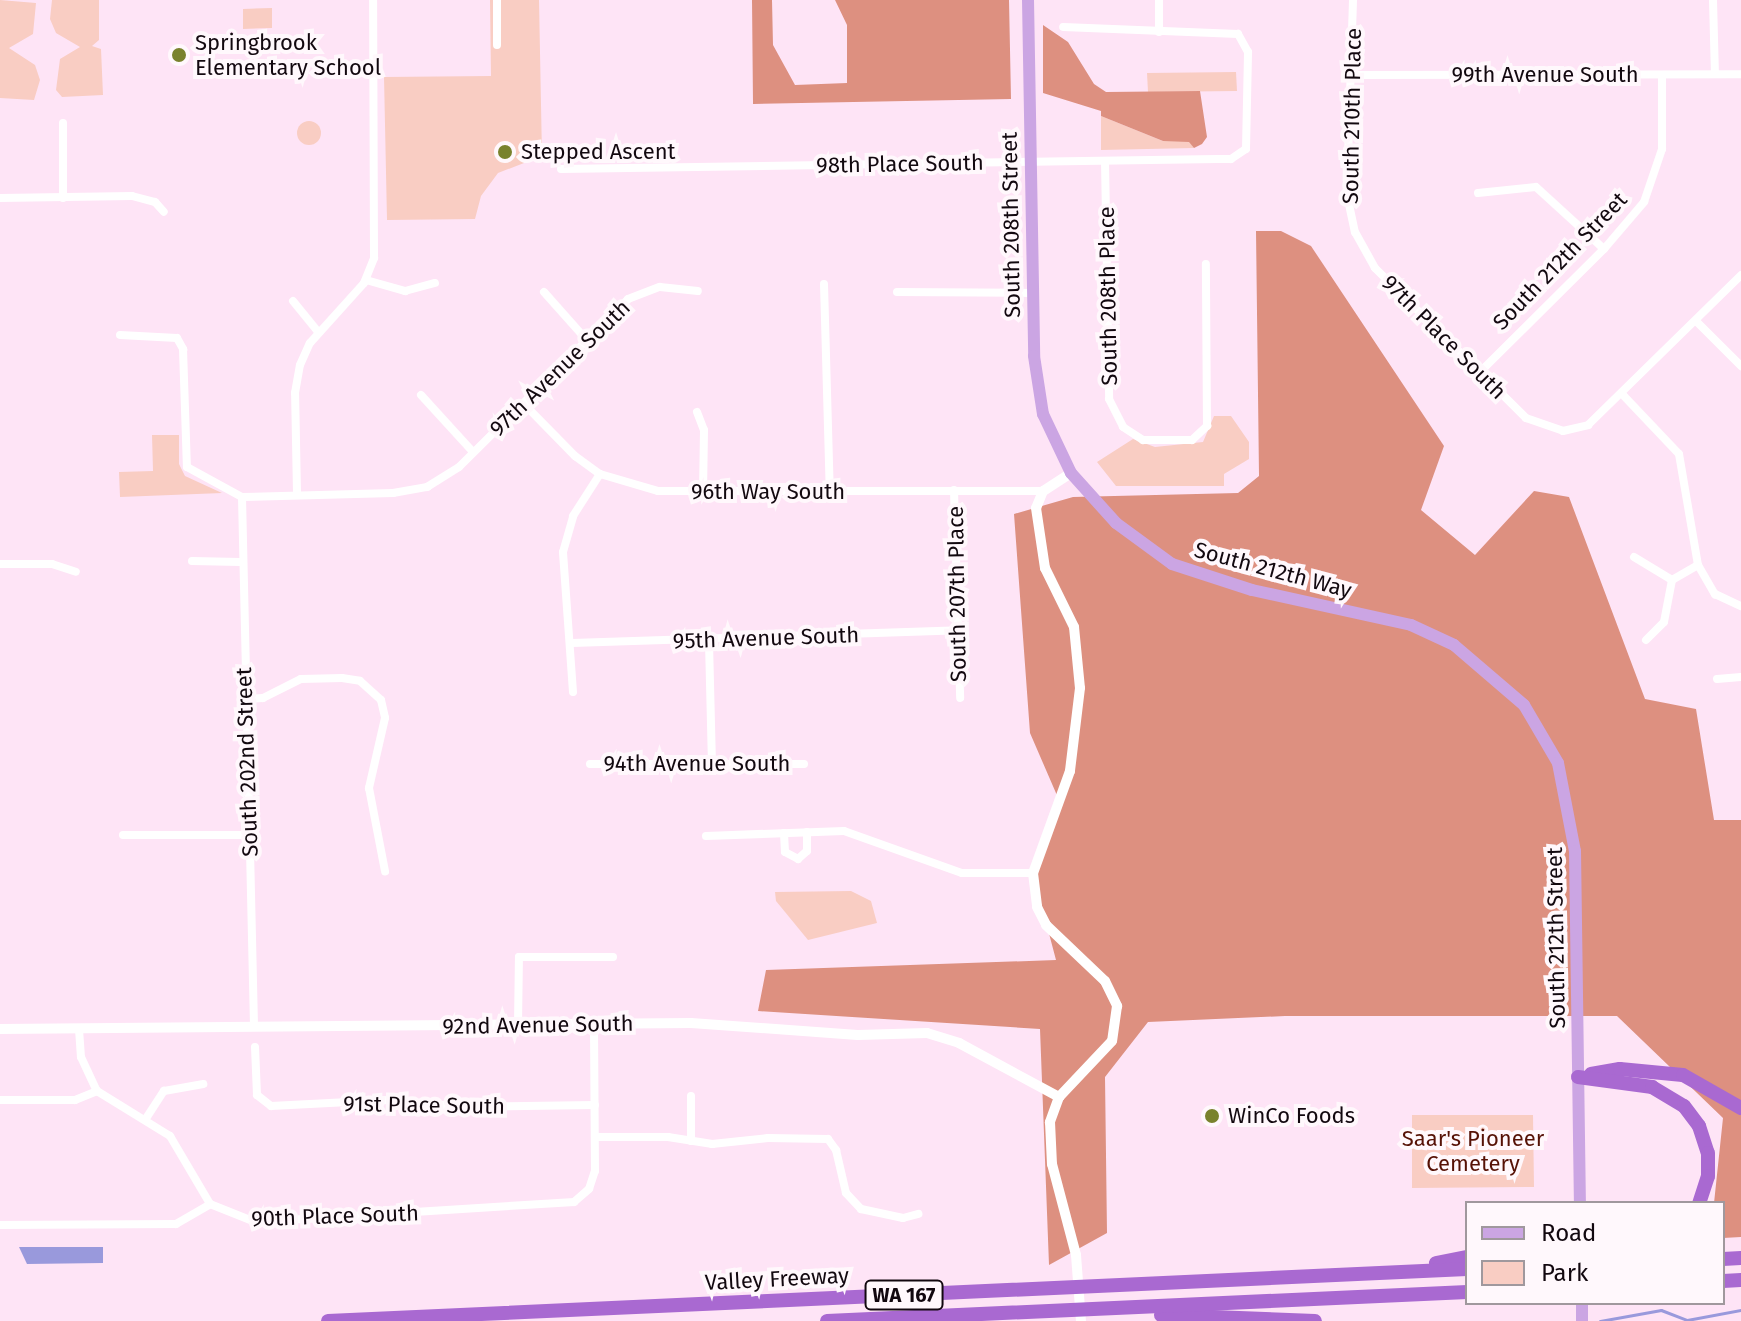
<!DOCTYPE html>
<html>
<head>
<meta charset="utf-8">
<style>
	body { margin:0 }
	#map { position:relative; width:1741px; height:1321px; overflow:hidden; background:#fee4f6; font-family:"Fira Sans",sans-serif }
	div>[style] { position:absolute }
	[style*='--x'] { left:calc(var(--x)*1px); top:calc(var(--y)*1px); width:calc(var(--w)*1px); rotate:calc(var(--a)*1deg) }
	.green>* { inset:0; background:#f9cdc3 }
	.round { border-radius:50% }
	.forest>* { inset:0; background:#dd9080 }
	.water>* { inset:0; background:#9999dc }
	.stream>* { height:3px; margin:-1.5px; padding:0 1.5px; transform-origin:1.5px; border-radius:1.5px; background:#9999dc }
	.minor>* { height:8px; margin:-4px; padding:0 4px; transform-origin:4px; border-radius:4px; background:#fff }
	.tertiary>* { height:10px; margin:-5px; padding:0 5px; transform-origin:5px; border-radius:5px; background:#fff }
	.primary>* { height:12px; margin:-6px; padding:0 6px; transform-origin:6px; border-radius:6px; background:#cba5e3 }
	.motorway>* { height:14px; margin:-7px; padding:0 7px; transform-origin:7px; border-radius:7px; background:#a969d1 }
	.dots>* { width:22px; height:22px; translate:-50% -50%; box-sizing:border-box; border:4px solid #fff8fc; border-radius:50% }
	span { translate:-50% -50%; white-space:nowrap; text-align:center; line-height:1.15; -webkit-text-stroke:8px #fff8fc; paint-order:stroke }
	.shield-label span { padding:2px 6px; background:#fff8fc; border:2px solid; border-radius:6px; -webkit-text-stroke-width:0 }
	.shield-label { font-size:20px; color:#12080f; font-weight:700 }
	.poi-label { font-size:22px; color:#12080f }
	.left { translate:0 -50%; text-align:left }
	.street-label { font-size:22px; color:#12080f }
	.park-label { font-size:22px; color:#561206 }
	.legend { position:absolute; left:1465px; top:1201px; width:260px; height:104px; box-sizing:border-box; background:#fff8fc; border:2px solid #a0989d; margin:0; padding:10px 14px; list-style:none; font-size:24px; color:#12080f }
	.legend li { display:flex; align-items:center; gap:16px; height:40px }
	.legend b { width:40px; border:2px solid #a0989d }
</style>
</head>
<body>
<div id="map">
	<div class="green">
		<i style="clip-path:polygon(0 0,36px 3px,33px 34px,9px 48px,35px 65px,40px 80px,34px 100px,0 98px)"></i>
		<i style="clip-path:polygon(52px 0,99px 0,99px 40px,92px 46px,101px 49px,103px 95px,62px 97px,56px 90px,60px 59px,80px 47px,56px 33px,50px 19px)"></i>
		<i style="clip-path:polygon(490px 0,539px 0,542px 156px,498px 173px,481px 196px,475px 219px,387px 220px,384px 77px,491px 76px)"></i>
		<i style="clip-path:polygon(272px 8px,272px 28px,243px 29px,243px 9px)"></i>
		<i style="clip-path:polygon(1236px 72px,1237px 91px,1148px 92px,1147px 73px)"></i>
		<i style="clip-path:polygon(1101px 116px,1163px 141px,1189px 141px,1194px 148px,1101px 150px)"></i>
		<i class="round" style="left:297px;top:121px;width:24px;height:24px"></i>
		<i style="clip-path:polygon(1214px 416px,1231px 416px,1249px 442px,1249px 459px,1224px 474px,1224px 486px,1116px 486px,1097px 462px,1133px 439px,1155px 447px,1203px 442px)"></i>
		<i style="clip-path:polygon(152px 435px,179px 435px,179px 464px,185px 476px,222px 493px,120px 497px,119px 472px,153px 471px)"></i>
		<i style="clip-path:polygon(851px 891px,871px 901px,877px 923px,808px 940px,776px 901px,775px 892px)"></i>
		<i style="clip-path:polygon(1533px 1115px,1534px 1187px,1412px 1188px,1412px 1115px)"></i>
	</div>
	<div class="forest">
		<i style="clip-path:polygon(752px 0,772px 0,773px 45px,795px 85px,847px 83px,847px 25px,835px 0,1009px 0,1011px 99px,753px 104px)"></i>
		<i style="clip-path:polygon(1043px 25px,1068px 42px,1094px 84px,1106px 92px,1200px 91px,1207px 137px,1202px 144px,1194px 148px,1189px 142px,1163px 141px,1101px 116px,1101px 111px,1043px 93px)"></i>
		<i style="clip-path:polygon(1256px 231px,1281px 231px,1311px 246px,1444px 446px,1421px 510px,1475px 555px,1534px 491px,1569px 497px,1645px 699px,1696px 709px,1714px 820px,1741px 820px,1741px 1237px,1723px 1238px,1723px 1203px,1714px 1203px,1723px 1118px,1617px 1016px,1285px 1016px,1148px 1022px,1105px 1077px,1107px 1233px,1049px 1265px,1040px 1029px,758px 1011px,766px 970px,1056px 960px,1033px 873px,1059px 800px,1030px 733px,1014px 514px,1073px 497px,1238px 493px,1259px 476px)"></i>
	</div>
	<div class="water">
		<i style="clip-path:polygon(19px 1247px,103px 1247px,103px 1263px,27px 1264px)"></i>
	</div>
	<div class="stream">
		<i style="--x:1600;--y:1321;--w:62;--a:-10.2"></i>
		<i style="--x:1661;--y:1310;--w:28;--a:21"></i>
		<i style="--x:1687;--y:1320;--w:55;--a:-10.5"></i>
	</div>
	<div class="minor">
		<i style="--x:497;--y:0;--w:45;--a:90"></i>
		<i style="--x:1159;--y:0;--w:32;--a:90"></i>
		<i style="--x:1353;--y:0;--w:195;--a:91.8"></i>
		<i style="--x:1347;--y:195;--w:38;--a:78"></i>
		<i style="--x:1355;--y:232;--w:41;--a:60.9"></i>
		<i style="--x:1375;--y:268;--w:213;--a:44.8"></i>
		<i style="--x:1526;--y:418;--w:39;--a:19"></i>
		<i style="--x:1563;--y:431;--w:26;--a:-13"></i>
		<i style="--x:1588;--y:425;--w:214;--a:-44.4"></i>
		<i style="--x:1713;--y:0;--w:74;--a:88.5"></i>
		<i style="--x:1348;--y:75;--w:393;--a:-0.1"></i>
		<i style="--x:63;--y:123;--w:75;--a:90"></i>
		<i style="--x:1105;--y:161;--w:238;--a:89"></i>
		<i style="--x:1109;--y:399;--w:31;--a:63"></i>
		<i style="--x:1123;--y:427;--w:24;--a:33"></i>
		<i style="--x:1143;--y:440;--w:49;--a:0"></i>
		<i style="--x:1192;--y:440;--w:21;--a:-43"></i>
		<i style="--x:1207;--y:426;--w:162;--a:-90.4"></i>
		<i style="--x:561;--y:169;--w:657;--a:-0.87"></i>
		<i style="--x:1218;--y:159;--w:13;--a:0"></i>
		<i style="--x:1231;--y:159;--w:18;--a:-34"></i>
		<i style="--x:1246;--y:149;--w:97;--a:-88.8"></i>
		<i style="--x:1248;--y:52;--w:21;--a:-119"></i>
		<i style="--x:1238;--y:34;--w:175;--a:-177.7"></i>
		<i style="--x:1478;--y:193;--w:58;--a:-5.9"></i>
		<i style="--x:1536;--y:187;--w:92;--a:42.4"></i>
		<i style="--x:0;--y:198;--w:132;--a:-0.9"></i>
		<i style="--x:132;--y:196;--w:24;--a:15"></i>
		<i style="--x:155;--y:202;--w:13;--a:48"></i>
		<i style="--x:366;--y:280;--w:41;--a:15.8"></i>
		<i style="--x:405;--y:291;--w:31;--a:-15"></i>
		<i style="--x:824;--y:284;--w:209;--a:88.4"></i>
		<i style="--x:544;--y:292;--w:62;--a:48.3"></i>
		<i style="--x:897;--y:292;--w:134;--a:0.4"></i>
		<i style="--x:293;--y:301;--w:41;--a:50.9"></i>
		<i style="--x:1696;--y:321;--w:64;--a:45"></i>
		<i style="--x:120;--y:335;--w:57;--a:3"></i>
		<i style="--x:177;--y:338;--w:13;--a:61"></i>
		<i style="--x:183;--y:349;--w:118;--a:88.1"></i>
		<i style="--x:187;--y:467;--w:63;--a:28.6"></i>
		<i style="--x:1480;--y:372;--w:175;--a:-44.8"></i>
		<i style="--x:1604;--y:249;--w:62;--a:-49.6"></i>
		<i style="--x:1644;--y:202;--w:56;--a:-71.2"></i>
		<i style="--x:1662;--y:149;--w:74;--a:-90"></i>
		<i style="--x:421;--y:395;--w:77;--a:47.6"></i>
		<i style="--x:1623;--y:395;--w:81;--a:46.5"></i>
		<i style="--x:1679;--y:454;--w:113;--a:80.3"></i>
		<i style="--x:1698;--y:565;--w:34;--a:60"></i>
		<i style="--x:1715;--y:594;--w:29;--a:25"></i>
		<i style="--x:524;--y:404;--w:73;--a:45.6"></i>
		<i style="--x:575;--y:456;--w:31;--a:36"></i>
		<i style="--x:600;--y:474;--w:60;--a:16.3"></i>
		<i style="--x:658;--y:491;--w:385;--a:0"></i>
		<i style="--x:697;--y:412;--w:19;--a:69"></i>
		<i style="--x:704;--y:430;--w:63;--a:90.9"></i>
		<i style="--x:954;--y:490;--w:208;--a:88.3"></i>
		<i style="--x:297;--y:493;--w:100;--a:-91.1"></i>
		<i style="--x:295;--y:393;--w:28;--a:-80"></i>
		<i style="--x:300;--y:365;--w:24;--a:-66"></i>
		<i style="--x:310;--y:343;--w:81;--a:-48"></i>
		<i style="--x:364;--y:283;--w:27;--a:-68"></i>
		<i style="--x:374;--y:258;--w:258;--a:-90.2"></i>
		<i style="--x:242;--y:497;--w:151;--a:-1.5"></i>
		<i style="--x:393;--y:493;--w:35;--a:-10"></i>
		<i style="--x:427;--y:487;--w:38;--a:-32"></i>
		<i style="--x:459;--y:467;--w:238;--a:-44.8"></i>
		<i style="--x:628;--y:299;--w:34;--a:-21"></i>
		<i style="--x:660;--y:287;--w:38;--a:6"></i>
		<i style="--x:242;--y:497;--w:530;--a:88.7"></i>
		<i style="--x:1634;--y:557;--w:44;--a:31.2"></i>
		<i style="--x:192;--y:561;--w:48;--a:1.2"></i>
		<i style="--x:0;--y:564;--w:52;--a:0"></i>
		<i style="--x:52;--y:564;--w:25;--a:18"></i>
		<i style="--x:1672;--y:580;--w:30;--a:-30"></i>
		<i style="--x:1646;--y:640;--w:25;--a:-45"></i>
		<i style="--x:1664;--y:622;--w:43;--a:-79.2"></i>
		<i style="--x:709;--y:642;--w:122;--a:88.6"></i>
		<i style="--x:572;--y:643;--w:388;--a:-1.9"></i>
		<i style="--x:1717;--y:679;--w:24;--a:-5"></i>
		<i style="--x:573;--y:692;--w:140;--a:-94.1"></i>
		<i style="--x:563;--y:552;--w:37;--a:-74"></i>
		<i style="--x:573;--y:516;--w:50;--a:-57.3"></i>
		<i style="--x:245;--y:699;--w:18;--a:-3"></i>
		<i style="--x:263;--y:698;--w:42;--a:-26.6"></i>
		<i style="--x:301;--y:679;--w:41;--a:-1.4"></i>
		<i style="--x:342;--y:678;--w:18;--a:9"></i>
		<i style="--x:360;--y:681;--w:28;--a:42"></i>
		<i style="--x:381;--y:700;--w:18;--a:77"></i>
		<i style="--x:385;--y:718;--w:72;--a:102.9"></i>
		<i style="--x:369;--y:788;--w:85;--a:79.1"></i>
		<i style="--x:590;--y:764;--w:214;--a:0"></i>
		<i style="--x:784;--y:833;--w:19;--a:87"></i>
		<i style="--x:785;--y:852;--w:15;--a:28"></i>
		<i style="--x:798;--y:859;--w:12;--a:-42"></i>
		<i style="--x:807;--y:851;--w:19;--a:-90"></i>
		<i style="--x:123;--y:835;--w:127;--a:0"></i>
		<i style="--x:706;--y:836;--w:138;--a:-2.1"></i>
		<i style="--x:844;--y:831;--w:125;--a:19.6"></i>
		<i style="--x:962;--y:873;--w:71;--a:0"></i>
		<i style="--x:518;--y:1025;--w:68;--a:-89.2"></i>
		<i style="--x:519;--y:957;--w:94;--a:0"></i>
		<i style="--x:79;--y:1029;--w:28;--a:86"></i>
		<i style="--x:81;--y:1057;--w:38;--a:65"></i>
		<i style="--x:97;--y:1091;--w:86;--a:31.7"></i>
		<i style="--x:170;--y:1136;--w:79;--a:59.5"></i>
		<i style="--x:210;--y:1204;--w:48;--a:21.8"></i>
		<i style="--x:255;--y:1222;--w:320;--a:-3.6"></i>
		<i style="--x:574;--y:1202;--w:20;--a:-41"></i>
		<i style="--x:589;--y:1189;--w:19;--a:-72"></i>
		<i style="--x:595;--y:1171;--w:147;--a:-90.4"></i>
		<i style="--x:255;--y:1047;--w:48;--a:87.6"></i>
		<i style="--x:257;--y:1095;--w:18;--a:38"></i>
		<i style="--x:271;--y:1106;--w:117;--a:-2.9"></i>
		<i style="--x:388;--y:1100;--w:78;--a:5.1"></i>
		<i style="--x:466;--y:1107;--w:129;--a:-0.9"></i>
		<i style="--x:0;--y:1100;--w:75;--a:0"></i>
		<i style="--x:75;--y:1100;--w:24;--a:-22"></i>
		<i style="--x:145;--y:1120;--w:35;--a:-57"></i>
		<i style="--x:164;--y:1091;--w:40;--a:-10"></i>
		<i style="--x:595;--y:1137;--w:73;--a:0"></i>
		<i style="--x:668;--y:1137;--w:45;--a:9"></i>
		<i style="--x:712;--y:1144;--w:56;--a:-6.1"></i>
		<i style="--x:768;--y:1138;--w:60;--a:1"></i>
		<i style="--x:828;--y:1139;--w:14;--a:54"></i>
		<i style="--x:836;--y:1150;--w:44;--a:76.9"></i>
		<i style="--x:846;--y:1193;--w:22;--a:47"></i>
		<i style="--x:861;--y:1209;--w:43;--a:12.1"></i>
		<i style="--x:903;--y:1218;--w:16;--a:-15"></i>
		<i style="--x:691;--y:1141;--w:45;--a:-90"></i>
		<i style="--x:0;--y:1225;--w:176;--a:-0.3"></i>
		<i style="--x:176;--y:1224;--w:39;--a:-30"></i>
	</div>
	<div class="tertiary">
		<i style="--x:1071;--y:473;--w:33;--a:147"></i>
		<i style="--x:1043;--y:491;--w:18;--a:112"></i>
		<i style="--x:1036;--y:508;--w:61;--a:81.5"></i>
		<i style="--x:1045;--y:568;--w:66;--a:63.8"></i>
		<i style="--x:1074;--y:627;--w:61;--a:84.4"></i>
		<i style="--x:1080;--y:688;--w:84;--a:96.9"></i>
		<i style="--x:1070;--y:771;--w:109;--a:109.9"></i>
		<i style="--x:1033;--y:873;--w:34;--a:83"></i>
		<i style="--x:1037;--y:907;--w:20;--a:63"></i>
		<i style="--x:1046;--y:925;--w:81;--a:43.5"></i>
		<i style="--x:1105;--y:981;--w:28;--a:64"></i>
		<i style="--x:1117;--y:1006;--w:35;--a:98"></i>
		<i style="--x:1112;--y:1041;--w:77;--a:133.4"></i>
		<i style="--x:1059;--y:1097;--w:27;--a:110"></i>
		<i style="--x:1050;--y:1122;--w:42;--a:87.3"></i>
		<i style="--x:1052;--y:1164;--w:94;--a:75.2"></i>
		<i style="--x:1076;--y:1255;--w:66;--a:85.7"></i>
		<i style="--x:0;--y:1029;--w:691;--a:-0.5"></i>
		<i style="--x:691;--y:1023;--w:167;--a:4.1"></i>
		<i style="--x:858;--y:1035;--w:69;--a:-1.7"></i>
		<i style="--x:927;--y:1033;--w:34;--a:17"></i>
		<i style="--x:959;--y:1043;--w:114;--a:28.4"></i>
	</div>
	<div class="primary">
		<i style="--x:1028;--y:0;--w:356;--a:89"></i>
		<i style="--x:1034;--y:356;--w:59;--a:81.2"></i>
		<i style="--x:1043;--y:414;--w:65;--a:64.6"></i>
		<i style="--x:1071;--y:473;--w:67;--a:48"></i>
		<i style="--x:1116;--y:523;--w:69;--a:36.2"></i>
		<i style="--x:1172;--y:564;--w:84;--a:18"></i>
		<i style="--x:1252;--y:590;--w:163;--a:12.4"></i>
		<i style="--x:1411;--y:625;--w:47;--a:24.9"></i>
		<i style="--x:1454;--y:645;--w:92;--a:40.6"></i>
		<i style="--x:1524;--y:705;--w:67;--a:59.6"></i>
		<i style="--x:1558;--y:763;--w:90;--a:79.1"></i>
		<i style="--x:1575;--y:851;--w:352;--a:89.2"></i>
		<i style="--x:1582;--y:1303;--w:18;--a:90"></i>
	</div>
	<div class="motorway">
		<i style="--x:1591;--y:1074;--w:29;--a:-10"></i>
		<i style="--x:1620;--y:1069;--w:63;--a:5.4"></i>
		<i style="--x:1683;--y:1075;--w:67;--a:29.6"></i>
		<i style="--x:1578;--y:1077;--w:75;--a:7.7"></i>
		<i style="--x:1652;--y:1087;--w:37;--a:31"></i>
		<i style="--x:1684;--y:1106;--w:25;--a:53"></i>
		<i style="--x:1699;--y:1126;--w:28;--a:72"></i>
		<i style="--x:1708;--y:1153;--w:23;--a:90"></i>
		<i style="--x:1708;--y:1176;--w:28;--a:108"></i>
		<i style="--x:1723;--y:1259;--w:18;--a:-3"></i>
		<i style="--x:1436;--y:1263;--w:32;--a:-11"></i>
		<i style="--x:1723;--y:1281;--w:18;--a:-3"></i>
		<i style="--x:1161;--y:1315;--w:154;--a:2.2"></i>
		<i style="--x:328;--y:1321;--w:1140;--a:-2.61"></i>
		<i style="--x:827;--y:1321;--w:641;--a:-2.59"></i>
	</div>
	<div class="dots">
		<i style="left:179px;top:55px;background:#79822d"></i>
		<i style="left:505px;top:152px;background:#79822d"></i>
		<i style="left:1212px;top:1116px;background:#79822d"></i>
	</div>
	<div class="shield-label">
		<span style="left:904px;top:1295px">WA 167</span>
	</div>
	<div class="poi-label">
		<span class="left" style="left:195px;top:55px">Springbrook<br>Elementary School</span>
		<span class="left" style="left:521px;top:152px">Stepped Ascent</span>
		<span class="left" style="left:1228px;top:1116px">WinCo Foods</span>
	</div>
	<div class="street-label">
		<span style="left:1545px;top:75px">99th Avenue South</span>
		<span style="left:1352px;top:116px;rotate:-89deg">South 210th Place</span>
		<span style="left:900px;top:164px;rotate:-1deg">98th Place South</span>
		<span style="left:1011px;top:225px;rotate:-91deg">South 208th Street</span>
		<span style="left:1560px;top:261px;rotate:-46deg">South 212th Street</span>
		<span style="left:1108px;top:296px;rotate:-91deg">South 208th Place</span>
		<span style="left:1444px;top:337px;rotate:45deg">97th Place South</span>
		<span style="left:560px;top:368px;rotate:-44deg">97th Avenue South</span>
		<span style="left:768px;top:492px">96th Way South</span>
		<span style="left:1273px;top:570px;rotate:15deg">South 212th Way</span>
		<span style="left:957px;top:594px;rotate:-91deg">South 207th Place</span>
		<span style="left:766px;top:638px;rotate:-2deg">95th Avenue South</span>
		<span style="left:247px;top:762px;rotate:-92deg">South 202nd Street</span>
		<span style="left:697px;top:764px">94th Avenue South</span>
		<span style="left:1556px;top:938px;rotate:-91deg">South 212th Street</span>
		<span style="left:538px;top:1025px;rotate:-1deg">92nd Avenue South</span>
		<span style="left:424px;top:1105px;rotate:1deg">91st Place South</span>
		<span style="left:335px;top:1216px;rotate:-2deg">90th Place South</span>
		<span style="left:777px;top:1279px;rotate:-3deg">Valley Freeway</span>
	</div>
	<div class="park-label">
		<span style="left:1473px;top:1151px">Saar's Pioneer<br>Cemetery</span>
	</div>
	<ul class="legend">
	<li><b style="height:10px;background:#cba5e3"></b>Road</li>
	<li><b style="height:22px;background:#f9cdc3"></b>Park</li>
	</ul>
</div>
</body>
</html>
